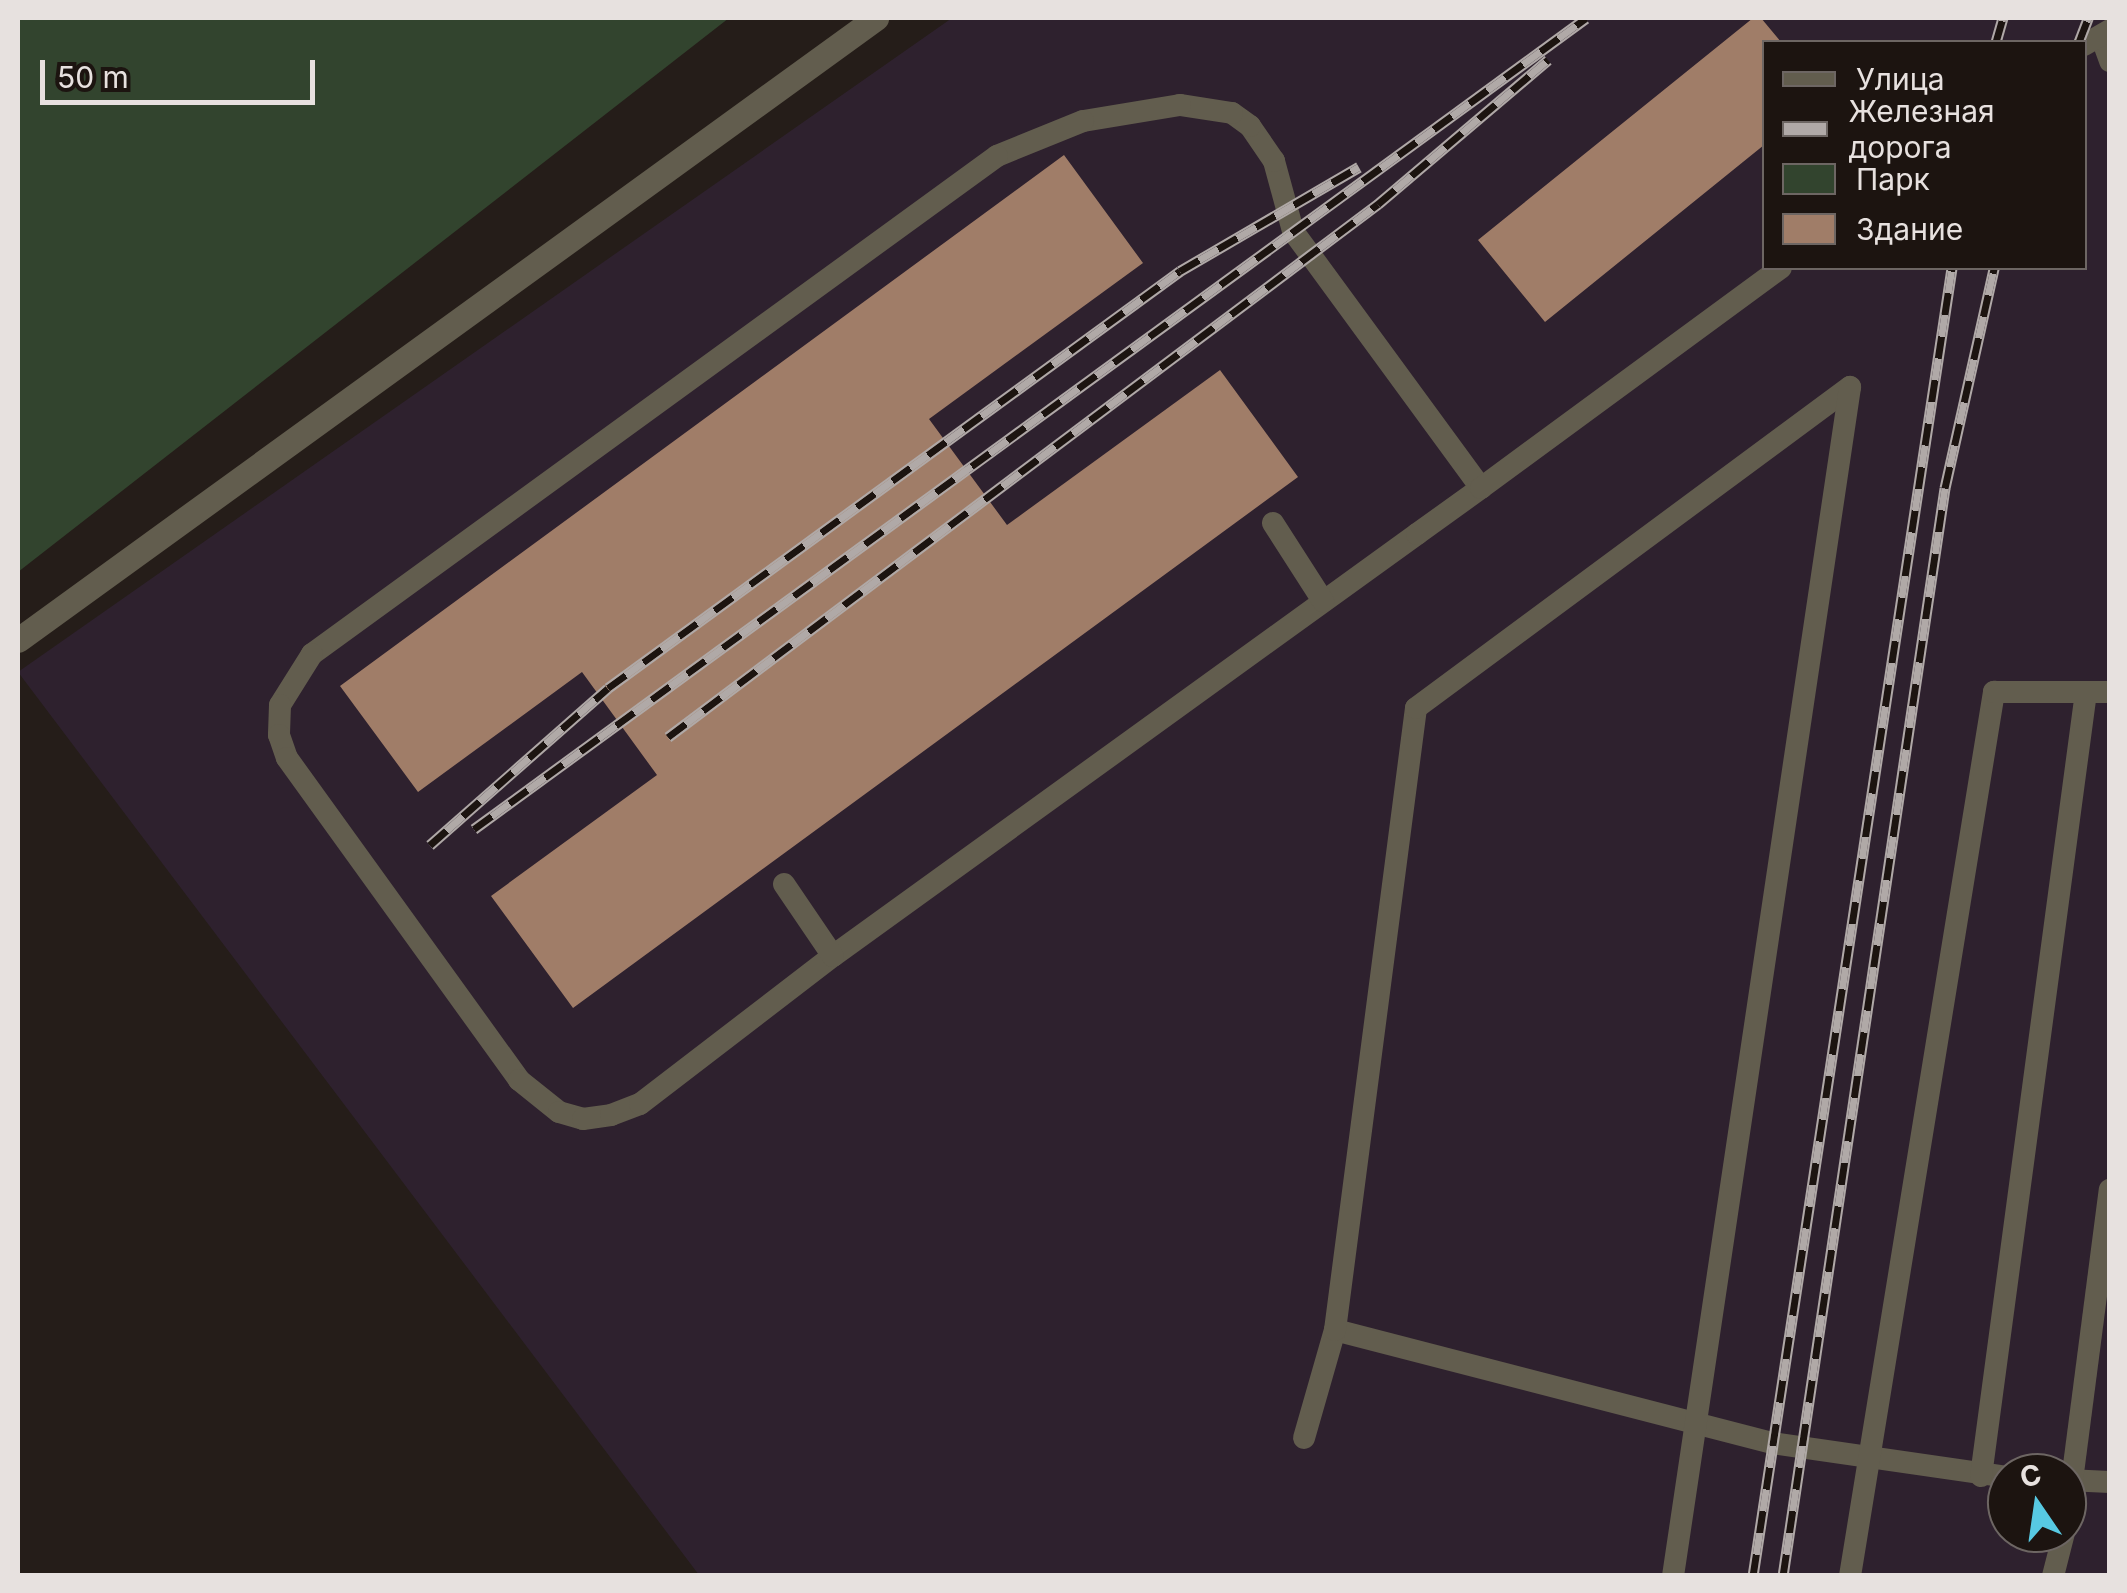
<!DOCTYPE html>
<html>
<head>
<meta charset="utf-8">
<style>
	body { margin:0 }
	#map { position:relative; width:2127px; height:1593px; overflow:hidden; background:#251d19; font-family:Inter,sans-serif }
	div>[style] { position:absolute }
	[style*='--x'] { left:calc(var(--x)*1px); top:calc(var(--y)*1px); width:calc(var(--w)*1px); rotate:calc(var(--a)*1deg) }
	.industrial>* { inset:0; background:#2e212e }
	.green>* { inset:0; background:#32442e }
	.building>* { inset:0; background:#a07d68 }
	.lane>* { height:22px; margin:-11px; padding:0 11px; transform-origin:11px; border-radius:11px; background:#625d4e }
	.street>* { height:25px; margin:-12.5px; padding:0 12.5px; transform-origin:12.5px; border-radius:12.5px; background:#625d4e }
	.rail>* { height:11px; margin-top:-5.5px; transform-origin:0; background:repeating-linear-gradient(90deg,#1c1410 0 22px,#b0a9a7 0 44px); box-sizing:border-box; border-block:2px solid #b0a9a7 }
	span { translate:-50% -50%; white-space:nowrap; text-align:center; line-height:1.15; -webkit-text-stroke:10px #1c1410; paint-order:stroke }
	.frame { position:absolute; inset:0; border:20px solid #e7e1df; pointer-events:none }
	.legend { position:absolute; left:1762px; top:40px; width:325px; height:230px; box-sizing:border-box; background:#1c1410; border:2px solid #6d6663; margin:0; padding:12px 18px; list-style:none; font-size:30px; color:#e7e1df }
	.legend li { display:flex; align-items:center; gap:20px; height:50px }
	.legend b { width:50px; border:2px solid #6d6663 }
	.north { position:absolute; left:1987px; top:1453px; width:100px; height:100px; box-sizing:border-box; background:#1c1410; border:2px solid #6d6663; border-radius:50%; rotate:347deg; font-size:28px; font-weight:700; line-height:40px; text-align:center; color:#e7e1df }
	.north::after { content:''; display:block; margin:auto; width:35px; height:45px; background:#57c9e2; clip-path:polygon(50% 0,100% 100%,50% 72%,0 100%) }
	.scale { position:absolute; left:40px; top:60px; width:275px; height:45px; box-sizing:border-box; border:5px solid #e7e1df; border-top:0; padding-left:12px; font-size:30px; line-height:35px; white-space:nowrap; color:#e7e1df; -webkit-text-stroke:8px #1c1410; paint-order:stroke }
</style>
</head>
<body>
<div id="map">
	<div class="industrial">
		<i style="clip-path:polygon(evenodd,952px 18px,2109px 18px,2109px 1575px,699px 1575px,18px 672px,952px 18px,1764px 42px,2084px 42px,2084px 268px,1764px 268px,1764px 42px,952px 18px,2007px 1473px,2067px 1473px,2067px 1533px,2007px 1533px,2007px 1473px)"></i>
	</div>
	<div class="green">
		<i style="clip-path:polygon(18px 18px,729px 18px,18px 572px)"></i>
	</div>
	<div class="building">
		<i style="clip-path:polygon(1753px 18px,1761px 18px,1781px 42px,1764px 42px,1764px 145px,1545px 322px,1478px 240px)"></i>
		<i style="clip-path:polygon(1064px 155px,1143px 263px,929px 419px,1007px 525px,1220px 370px,1298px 477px,573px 1008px,491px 896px,657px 775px,582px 672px,418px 792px,340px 686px)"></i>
	</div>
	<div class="lane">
		<i style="--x:2101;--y:36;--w:27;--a:70"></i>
		<i style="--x:2084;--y:45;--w:30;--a:-30"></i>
		<i style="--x:1481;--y:488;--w:318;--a:-126.2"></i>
		<i style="--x:1293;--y:231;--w:73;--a:-105.2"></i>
		<i style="--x:1274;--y:161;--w:42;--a:-124.4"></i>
		<i style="--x:1250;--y:126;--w:22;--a:-144"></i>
		<i style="--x:1232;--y:113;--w:53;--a:-171.3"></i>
		<i style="--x:1180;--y:105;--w:98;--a:170.6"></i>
		<i style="--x:1083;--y:121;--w:93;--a:157.9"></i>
		<i style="--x:997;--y:156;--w:847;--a:143.98"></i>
		<i style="--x:312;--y:654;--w:60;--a:122.1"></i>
		<i style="--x:280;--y:705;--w:30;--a:92"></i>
		<i style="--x:279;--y:735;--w:24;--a:71"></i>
		<i style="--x:287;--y:758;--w:397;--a:54.2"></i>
		<i style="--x:519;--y:1080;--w:51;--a:38.7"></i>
		<i style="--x:559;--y:1112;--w:25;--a:16"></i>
		<i style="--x:583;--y:1119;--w:28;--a:-8"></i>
		<i style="--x:611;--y:1115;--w:31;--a:-21"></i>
		<i style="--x:640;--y:1104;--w:243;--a:-37.5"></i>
		<i style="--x:833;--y:956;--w:721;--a:-35.85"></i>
		<i style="--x:1417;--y:534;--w:79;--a:-35.7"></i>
		<i style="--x:1481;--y:488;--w:372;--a:-36.3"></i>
		<i style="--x:1273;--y:523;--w:93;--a:57.3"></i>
		<i style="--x:784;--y:884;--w:87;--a:55.8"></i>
		<i style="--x:1335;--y:1330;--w:451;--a:14.5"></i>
		<i style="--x:1772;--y:1443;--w:237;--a:8.2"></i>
		<i style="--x:1304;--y:1438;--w:112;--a:-74"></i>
		<i style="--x:1335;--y:1330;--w:627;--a:-82.58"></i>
		<i style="--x:1416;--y:708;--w:540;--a:-36.49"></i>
		<i style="--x:1981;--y:1476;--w:791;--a:-82.37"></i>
		<i style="--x:2067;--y:1480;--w:43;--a:2.7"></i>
		<i style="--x:2067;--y:1519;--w:332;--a:-82.6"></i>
		<i style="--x:1673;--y:1576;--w:1202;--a:-81.53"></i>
		<i style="--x:1850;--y:1576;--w:896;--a:-80.75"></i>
		<i style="--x:1994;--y:692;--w:116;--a:0"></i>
		<i style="--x:2053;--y:1576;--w:44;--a:-75.7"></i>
	</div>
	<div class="street">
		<i style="--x:18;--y:640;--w:1060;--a:-35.94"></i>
	</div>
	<div class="rail">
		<i style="--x:1996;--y:42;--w:25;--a:-74"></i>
		<i style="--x:2079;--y:42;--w:26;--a:-69"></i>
		<i style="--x:668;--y:737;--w:888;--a:-36.9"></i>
		<i style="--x:1378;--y:204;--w:223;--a:-40.3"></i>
		<i style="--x:474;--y:829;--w:1376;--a:-36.1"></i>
		<i style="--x:430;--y:845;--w:237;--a:-41.4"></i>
		<i style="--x:608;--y:688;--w:708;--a:-36.09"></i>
		<i style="--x:1180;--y:271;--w:207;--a:-30.2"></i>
		<i style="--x:1753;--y:1576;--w:1323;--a:-81.35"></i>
		<i style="--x:1783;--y:1576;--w:1100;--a:-81.53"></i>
		<i style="--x:1945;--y:488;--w:225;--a:-77.4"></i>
	</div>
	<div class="frame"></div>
	<ul class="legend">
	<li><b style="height:12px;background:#625d4e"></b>Улица</li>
	<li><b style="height:12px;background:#b0a9a7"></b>Железная дорога</li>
	<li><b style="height:28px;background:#32442e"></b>Парк</li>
	<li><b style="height:28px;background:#a07d68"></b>Здание</li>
	</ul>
	<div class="north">С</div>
	<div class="scale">50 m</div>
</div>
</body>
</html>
